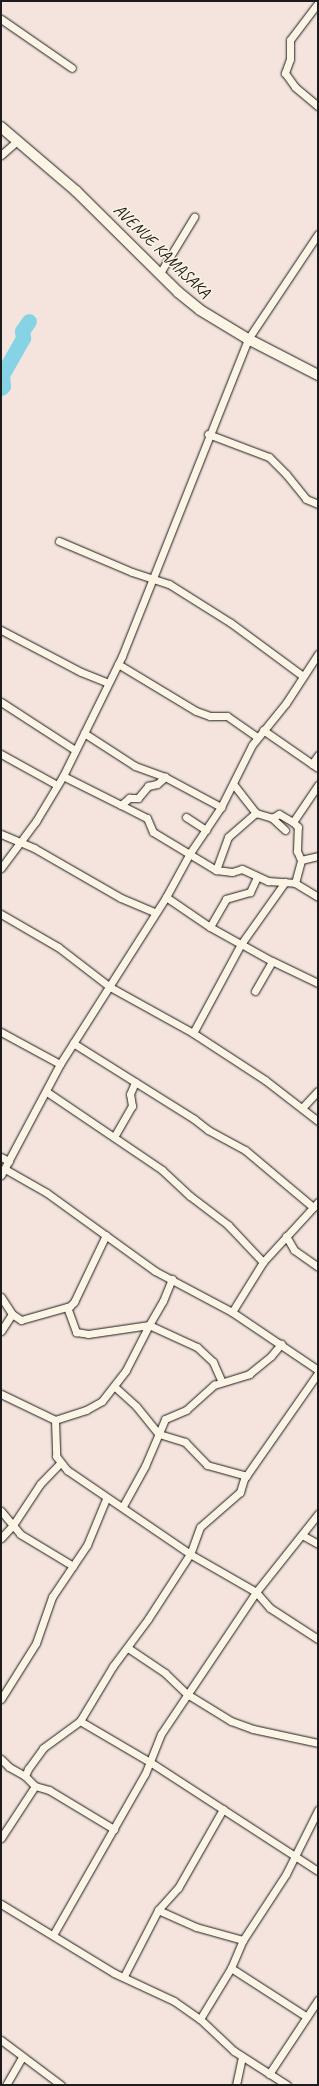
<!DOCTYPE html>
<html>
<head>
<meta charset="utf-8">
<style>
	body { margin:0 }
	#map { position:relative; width:319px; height:2086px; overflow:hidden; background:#f4e4dd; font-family:Caveat,sans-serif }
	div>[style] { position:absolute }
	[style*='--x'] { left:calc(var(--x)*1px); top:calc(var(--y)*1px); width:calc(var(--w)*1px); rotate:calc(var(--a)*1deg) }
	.river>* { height:15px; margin:-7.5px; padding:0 7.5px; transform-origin:7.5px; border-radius:7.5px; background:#85d3e4 }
	.roads { filter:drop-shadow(0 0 1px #1c1c1c) drop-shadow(0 0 1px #1c1c1c) }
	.street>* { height:7px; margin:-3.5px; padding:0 3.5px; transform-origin:3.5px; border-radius:3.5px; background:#fcf5e5 }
	.secondary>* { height:10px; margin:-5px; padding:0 5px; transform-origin:5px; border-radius:5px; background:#fcf5e5 }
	span { translate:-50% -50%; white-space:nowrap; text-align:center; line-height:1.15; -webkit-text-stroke:3px #fcf5e5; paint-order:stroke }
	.street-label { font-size:17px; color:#1c1c1c }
	.frame { position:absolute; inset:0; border:2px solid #1c1c1c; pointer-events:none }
</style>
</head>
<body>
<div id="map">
	<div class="river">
		<i style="--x:1;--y:388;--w:3;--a:-45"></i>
		<i style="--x:3;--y:386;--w:11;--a:-95"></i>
		<i style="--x:2;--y:375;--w:43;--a:-60.4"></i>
		<i style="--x:23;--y:338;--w:7;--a:-98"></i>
		<i style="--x:22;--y:331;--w:12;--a:-55"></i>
	</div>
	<div class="roads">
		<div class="street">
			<i style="--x:318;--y:3;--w:46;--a:127.1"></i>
			<i style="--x:290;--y:40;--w:19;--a:90"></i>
			<i style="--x:290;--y:59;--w:15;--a:110"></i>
			<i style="--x:285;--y:73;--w:17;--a:54"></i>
			<i style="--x:295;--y:87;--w:30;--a:40"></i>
			<i style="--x:1;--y:19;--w:86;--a:34.6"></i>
			<i style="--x:1;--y:155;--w:21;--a:-41"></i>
			<i style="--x:160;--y:273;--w:66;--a:-58.7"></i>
			<i style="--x:208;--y:434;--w:65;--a:20.7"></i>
			<i style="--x:269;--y:457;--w:24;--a:45"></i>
			<i style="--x:286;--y:474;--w:32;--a:51"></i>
			<i style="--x:306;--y:499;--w:13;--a:23"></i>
			<i style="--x:59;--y:541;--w:79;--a:23"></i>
			<i style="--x:132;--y:572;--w:39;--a:18"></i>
			<i style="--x:169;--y:584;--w:73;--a:32.2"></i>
			<i style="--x:231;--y:623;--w:89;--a:36.4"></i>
			<i style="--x:1;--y:630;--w:90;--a:27.7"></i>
			<i style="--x:81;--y:672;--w:29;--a:22"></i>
			<i style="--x:118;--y:664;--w:91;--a:31.1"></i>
			<i style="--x:196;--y:711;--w:15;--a:20"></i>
			<i style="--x:210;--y:716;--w:17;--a:0"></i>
			<i style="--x:227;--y:716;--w:37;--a:35"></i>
			<i style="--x:1;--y:702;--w:88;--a:33"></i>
			<i style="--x:263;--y:730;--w:67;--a:34.6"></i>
			<i style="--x:84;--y:733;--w:61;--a:32.9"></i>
			<i style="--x:135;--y:766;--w:32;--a:20"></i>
			<i style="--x:1;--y:754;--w:64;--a:29"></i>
			<i style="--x:312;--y:764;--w:11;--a:-56"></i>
			<i style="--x:63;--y:776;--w:65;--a:26.6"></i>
			<i style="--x:121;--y:805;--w:11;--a:-41"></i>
			<i style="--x:129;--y:798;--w:9;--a:0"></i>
			<i style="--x:138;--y:798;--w:16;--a:-50"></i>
			<i style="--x:148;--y:786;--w:9;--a:-13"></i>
			<i style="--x:157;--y:784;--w:11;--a:-41"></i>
			<i style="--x:165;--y:777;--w:64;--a:28.2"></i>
			<i style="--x:234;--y:785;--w:36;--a:52"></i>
			<i style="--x:256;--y:813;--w:17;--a:17"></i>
			<i style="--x:121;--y:805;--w:29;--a:27"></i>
			<i style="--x:147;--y:818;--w:15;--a:67"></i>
			<i style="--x:153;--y:832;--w:74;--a:31.1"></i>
			<i style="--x:216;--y:870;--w:16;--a:7"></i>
			<i style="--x:232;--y:872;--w:10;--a:-17"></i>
			<i style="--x:242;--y:869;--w:29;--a:25"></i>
			<i style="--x:268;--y:881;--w:27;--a:4"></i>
			<i style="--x:295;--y:883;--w:27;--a:31"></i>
			<i style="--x:186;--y:817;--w:24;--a:33"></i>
			<i style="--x:285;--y:830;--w:18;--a:-137"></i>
			<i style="--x:272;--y:818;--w:8;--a:-30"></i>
			<i style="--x:279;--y:814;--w:16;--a:30"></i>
			<i style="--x:1;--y:834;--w:36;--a:23"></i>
			<i style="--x:34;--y:848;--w:100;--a:29.9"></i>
			<i style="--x:121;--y:898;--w:36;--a:23"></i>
			<i style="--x:301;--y:860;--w:10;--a:-114"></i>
			<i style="--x:297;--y:851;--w:24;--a:-88"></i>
			<i style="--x:298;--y:827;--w:7;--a:-135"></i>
			<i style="--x:293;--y:822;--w:45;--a:-56"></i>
			<i style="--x:1;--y:868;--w:59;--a:-53.3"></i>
			<i style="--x:36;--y:821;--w:52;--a:-59"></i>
			<i style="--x:63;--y:776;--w:134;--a:-63.8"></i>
			<i style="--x:122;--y:656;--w:341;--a:-68.3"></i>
			<i style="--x:248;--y:339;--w:126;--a:-56.3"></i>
			<i style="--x:216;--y:870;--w:35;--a:-70"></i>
			<i style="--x:228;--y:837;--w:37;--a:-41"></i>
			<i style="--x:257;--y:877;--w:17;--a:115"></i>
			<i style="--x:250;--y:892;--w:25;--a:164"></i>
			<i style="--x:226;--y:899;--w:32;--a:120"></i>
			<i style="--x:210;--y:927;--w:35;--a:29"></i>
			<i style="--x:241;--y:944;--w:76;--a:-54.6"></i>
			<i style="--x:295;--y:883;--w:24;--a:-75"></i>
			<i style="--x:301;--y:860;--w:17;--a:-13"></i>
			<i style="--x:166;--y:897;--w:53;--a:34.3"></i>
			<i style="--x:1;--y:914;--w:66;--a:30.1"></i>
			<i style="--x:58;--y:947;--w:66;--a:37.6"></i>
			<i style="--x:110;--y:987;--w:95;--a:29"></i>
			<i style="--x:193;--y:1033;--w:86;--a:33.1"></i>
			<i style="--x:265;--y:1080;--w:67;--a:37.7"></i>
			<i style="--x:255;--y:991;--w:34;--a:-60"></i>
			<i style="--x:272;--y:961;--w:51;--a:25.6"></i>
			<i style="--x:1;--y:1032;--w:67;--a:28.5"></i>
			<i style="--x:193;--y:1033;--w:101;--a:-61.7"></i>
			<i style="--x:241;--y:944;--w:35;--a:29"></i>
			<i style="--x:73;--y:1043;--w:143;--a:32.1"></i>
			<i style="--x:194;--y:1119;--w:18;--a:38"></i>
			<i style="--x:208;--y:1130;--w:42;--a:28.4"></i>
			<i style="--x:245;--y:1150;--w:89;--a:40"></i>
			<i style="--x:47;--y:1092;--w:139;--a:34.1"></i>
			<i style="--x:162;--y:1170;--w:38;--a:43"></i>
			<i style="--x:190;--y:1196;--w:48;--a:37.3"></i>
			<i style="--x:228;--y:1225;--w:51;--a:46.6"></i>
			<i style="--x:302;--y:1108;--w:23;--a:-47"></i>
			<i style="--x:114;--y:1137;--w:36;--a:-60"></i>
			<i style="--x:132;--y:1106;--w:12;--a:-99"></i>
			<i style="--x:130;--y:1094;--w:13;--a:-67"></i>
			<i style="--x:1;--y:1157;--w:9;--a:27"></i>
			<i style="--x:5;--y:1169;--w:48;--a:29.7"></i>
			<i style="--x:47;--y:1193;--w:133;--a:35.8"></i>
			<i style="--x:155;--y:1271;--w:87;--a:28"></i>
			<i style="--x:232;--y:1312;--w:104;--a:34"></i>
			<i style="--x:1;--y:1175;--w:126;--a:-62"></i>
			<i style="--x:60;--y:1064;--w:198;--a:-57.6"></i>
			<i style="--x:166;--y:897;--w:50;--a:-61.4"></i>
			<i style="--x:190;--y:853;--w:55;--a:-56"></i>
			<i style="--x:221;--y:807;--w:69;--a:-63.4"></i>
			<i style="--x:252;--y:745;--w:54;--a:-51"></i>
			<i style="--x:286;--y:703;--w:59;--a:-56.9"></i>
			<i style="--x:286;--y:1236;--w:16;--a:60"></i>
			<i style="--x:294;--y:1250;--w:29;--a:35"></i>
			<i style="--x:1;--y:1297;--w:20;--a:57"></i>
			<i style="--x:12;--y:1314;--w:11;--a:34"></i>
			<i style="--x:21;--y:1320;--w:51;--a:-15.9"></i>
			<i style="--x:70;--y:1306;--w:6;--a:-45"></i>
			<i style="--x:74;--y:1302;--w:74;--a:-64.5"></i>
			<i style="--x:67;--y:1307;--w:27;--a:70"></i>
			<i style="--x:76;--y:1332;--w:12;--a:9"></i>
			<i style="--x:88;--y:1334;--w:62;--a:-8.4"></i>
			<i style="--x:149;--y:1325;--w:28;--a:-60"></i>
			<i style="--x:163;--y:1301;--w:24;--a:-68"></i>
			<i style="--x:232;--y:1312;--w:59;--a:-58.2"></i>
			<i style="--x:263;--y:1262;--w:81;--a:-47.5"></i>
			<i style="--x:1;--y:1331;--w:20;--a:-57"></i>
			<i style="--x:318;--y:1373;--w:129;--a:124.9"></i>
			<i style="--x:244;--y:1479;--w:14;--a:107"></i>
			<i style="--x:240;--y:1492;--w:53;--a:138.8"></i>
			<i style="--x:200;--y:1527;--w:29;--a:110"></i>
			<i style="--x:190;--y:1554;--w:77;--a:122.9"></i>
			<i style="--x:148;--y:1619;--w:59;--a:126.7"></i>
			<i style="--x:113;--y:1666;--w:64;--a:121"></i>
			<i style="--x:80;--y:1721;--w:81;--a:30.4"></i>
			<i style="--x:150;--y:1762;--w:200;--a:33"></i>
			<i style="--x:115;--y:1387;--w:28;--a:42"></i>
			<i style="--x:136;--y:1406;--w:36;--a:51"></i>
			<i style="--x:159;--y:1434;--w:27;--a:17"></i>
			<i style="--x:185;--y:1442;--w:32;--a:46"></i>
			<i style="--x:207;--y:1465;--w:41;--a:15.4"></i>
			<i style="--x:1;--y:1394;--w:60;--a:25.7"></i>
			<i style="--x:55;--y:1420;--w:36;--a:88"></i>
			<i style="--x:56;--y:1456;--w:18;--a:52"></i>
			<i style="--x:67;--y:1470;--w:149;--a:34.3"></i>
			<i style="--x:190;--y:1554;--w:76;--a:29.9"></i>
			<i style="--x:256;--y:1592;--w:21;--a:49"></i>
			<i style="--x:270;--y:1608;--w:57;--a:32.9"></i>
			<i style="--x:55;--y:1420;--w:33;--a:-18"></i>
			<i style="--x:86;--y:1410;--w:18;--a:-29"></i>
			<i style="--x:102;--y:1401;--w:39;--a:-52"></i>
			<i style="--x:126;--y:1370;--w:51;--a:-62.9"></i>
			<i style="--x:149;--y:1325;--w:53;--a:24.6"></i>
			<i style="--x:197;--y:1347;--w:22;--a:43"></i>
			<i style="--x:213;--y:1362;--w:22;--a:66"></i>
			<i style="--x:123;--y:1506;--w:46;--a:-61.2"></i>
			<i style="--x:145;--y:1466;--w:51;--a:-66.9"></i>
			<i style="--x:165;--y:1419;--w:23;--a:-23"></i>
			<i style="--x:186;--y:1410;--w:38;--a:-42"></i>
			<i style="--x:214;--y:1385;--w:37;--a:-17"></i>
			<i style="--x:249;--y:1374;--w:28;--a:-39"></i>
			<i style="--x:271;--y:1356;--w:16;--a:-50"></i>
			<i style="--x:1;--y:1511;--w:30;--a:50"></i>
			<i style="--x:20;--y:1534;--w:62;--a:31.1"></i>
			<i style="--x:302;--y:1535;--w:18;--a:29"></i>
			<i style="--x:1;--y:1538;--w:18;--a:-47"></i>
			<i style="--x:13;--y:1525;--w:49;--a:-56.6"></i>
			<i style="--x:40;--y:1484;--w:29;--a:-46"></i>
			<i style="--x:128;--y:1648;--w:45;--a:34"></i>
			<i style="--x:165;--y:1673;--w:30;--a:44"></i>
			<i style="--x:187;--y:1694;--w:52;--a:31.5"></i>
			<i style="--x:231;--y:1721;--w:23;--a:20"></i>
			<i style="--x:253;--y:1729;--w:66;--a:12.2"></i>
			<i style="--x:1;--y:1699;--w:66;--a:-58"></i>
			<i style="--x:36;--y:1643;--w:49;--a:-70.8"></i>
			<i style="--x:52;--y:1597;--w:63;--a:-56.1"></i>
			<i style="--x:87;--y:1545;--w:50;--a:-67.6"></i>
			<i style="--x:1;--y:1759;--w:11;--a:45"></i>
			<i style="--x:9;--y:1767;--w:18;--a:29"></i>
			<i style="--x:35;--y:1786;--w:15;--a:16"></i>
			<i style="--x:49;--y:1790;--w:76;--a:31"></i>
			<i style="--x:1;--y:1838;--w:62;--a:-56.8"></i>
			<i style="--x:35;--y:1786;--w:14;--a:-135"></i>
			<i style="--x:25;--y:1776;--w:8;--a:-67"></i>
			<i style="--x:28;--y:1769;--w:26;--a:-54"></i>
			<i style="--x:43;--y:1748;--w:46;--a:-36.1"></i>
			<i style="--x:1;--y:1904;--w:132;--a:31.4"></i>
			<i style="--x:114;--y:1973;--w:66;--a:25"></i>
			<i style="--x:174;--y:2001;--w:32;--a:35"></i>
			<i style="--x:200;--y:2019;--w:47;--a:43.3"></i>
			<i style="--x:234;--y:2051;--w:63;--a:32.7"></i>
			<i style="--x:158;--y:1910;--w:42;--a:24.1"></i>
			<i style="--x:196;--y:1927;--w:49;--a:15.5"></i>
			<i style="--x:53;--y:1935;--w:185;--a:-60.3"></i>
			<i style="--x:145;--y:1774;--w:43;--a:-68.2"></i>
			<i style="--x:161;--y:1734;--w:171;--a:-56.2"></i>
			<i style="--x:256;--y:1592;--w:100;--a:-51.5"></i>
			<i style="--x:231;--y:1968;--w:90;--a:32.8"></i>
			<i style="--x:124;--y:1976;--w:74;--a:-62.7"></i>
			<i style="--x:158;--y:1910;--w:30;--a:-48"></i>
			<i style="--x:178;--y:1888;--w:91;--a:-60.3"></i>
			<i style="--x:200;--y:2019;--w:60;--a:-58.7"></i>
			<i style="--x:231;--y:1968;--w:30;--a:-67"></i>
			<i style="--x:243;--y:1940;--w:79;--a:-56.9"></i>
			<i style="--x:286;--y:1874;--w:72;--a:-63.4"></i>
			<i style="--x:1;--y:2040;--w:75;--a:36.9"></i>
			<i style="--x:269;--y:2074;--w:89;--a:-56.5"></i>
			<i style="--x:6;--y:2085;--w:32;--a:-60"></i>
			<i style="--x:236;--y:2085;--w:29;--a:-78"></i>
		</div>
		<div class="secondary">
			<i style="--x:1;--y:127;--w:99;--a:40.5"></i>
			<i style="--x:76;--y:191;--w:144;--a:44.7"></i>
			<i style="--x:178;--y:292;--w:28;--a:39"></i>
			<i style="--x:200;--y:310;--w:56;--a:31.1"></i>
			<i style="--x:248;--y:339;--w:79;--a:27.2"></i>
		</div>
	</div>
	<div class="street-label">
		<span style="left:162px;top:251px;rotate:44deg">AVENUE KAMASAKA</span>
	</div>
	<div class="frame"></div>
</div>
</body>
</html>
